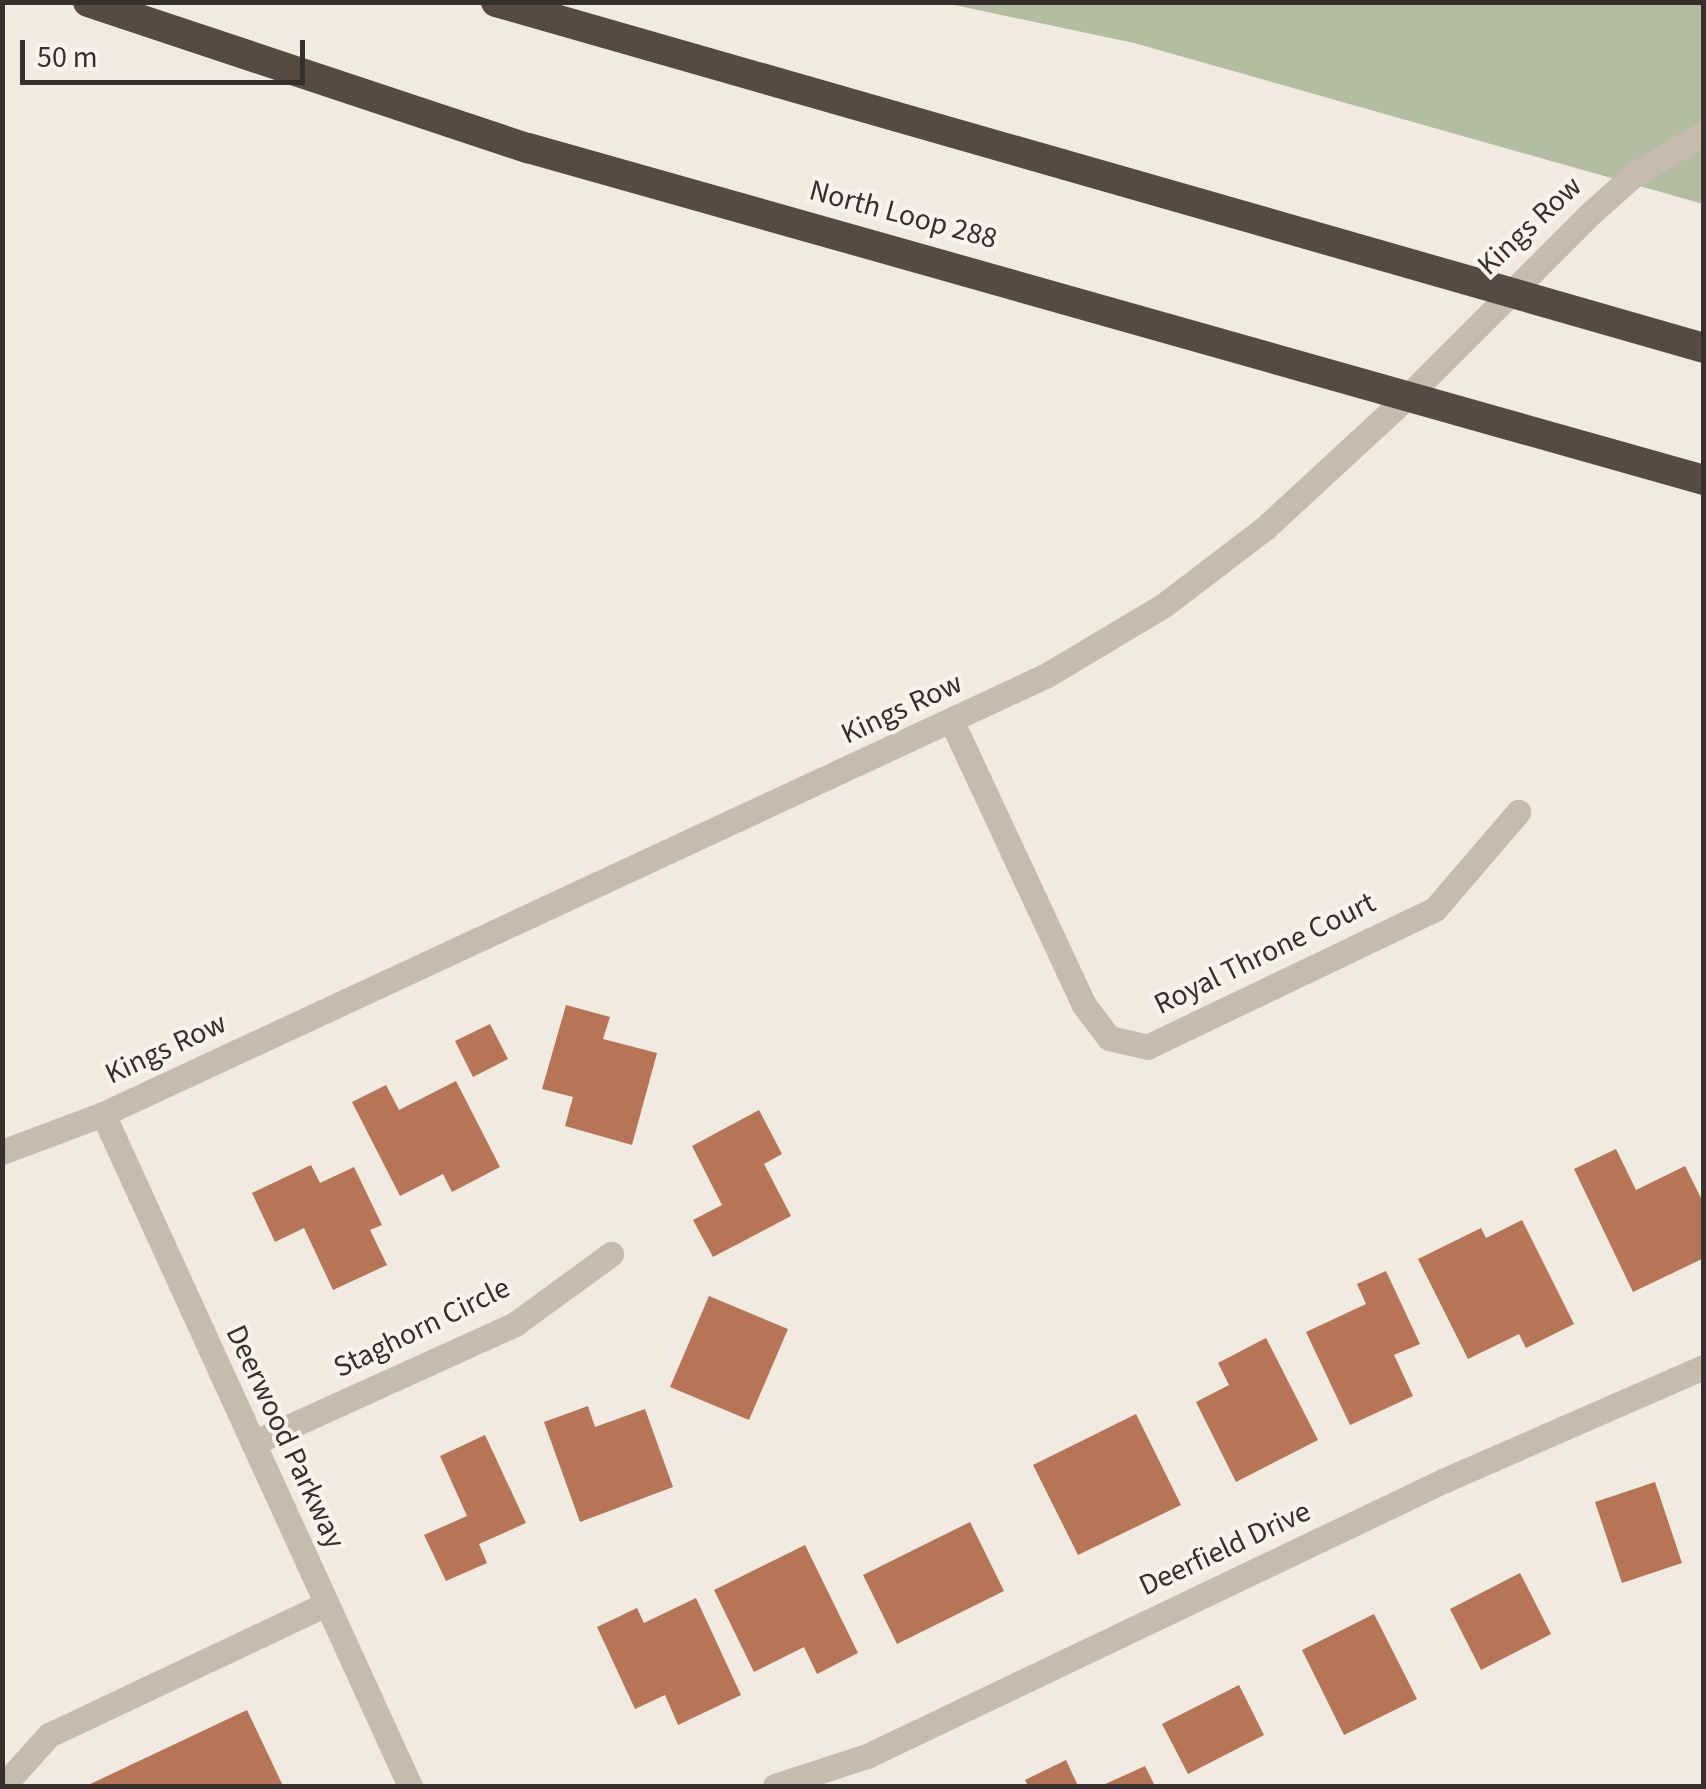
<!DOCTYPE html>
<html>
<head>
<meta charset="utf-8">
<style>
	body { margin:0 }
	#map { position:relative; width:1706px; height:1789px; overflow:hidden; background:#f0eae0; font-family:"Source Sans 3",sans-serif }
	div>[style] { position:absolute }
	[style*='--x'] { left:calc(var(--x)*1px); top:calc(var(--y)*1px); width:calc(var(--w)*1px); rotate:calc(var(--a)*1deg) }
	.green>* { inset:0; background:#b2bda1 }
	.building>* { inset:0; background:#b77557 }
	.minor>* { height:25px; margin:-12.5px; padding:0 12.5px; transform-origin:12.5px; border-radius:12.5px; background:#c7bbad }
	.highway>* { height:30px; margin:-15px; padding:0 15px; transform-origin:15px; border-radius:15px; background:#564a43 }
	span { translate:-50% -50%; white-space:nowrap; text-align:center; line-height:1.15; -webkit-text-stroke:8px #f8f3ec; paint-order:stroke }
	.street-label { font-size:30px; color:#362f2b }
	.frame { position:absolute; inset:0; border:5px solid #362f2b; pointer-events:none }
	.scale { position:absolute; left:20px; top:40px; width:285px; height:45px; box-sizing:border-box; border:5px solid #362f2b; border-top:0; padding-left:12px; font-size:30px; line-height:35px; white-space:nowrap; color:#362f2b; -webkit-text-stroke:8px #f8f3ec; paint-order:stroke }
</style>
</head>
<body>
<div id="map">
	<div class="green">
		<i style="clip-path:polygon(945px 3px,1703px 3px,1703px 204px,1134px 43px)"></i>
	</div>
	<div class="building">
		<i style="clip-path:polygon(566px 1005px,610px 1017px,603px 1039px,657px 1053px,632px 1145px,565px 1126px,573px 1097px,542px 1089px)"></i>
		<i style="clip-path:polygon(490px 1024px,508px 1059px,473px 1077px,455px 1041px)"></i>
		<i style="clip-path:polygon(456px 1081px,500px 1167px,452px 1192px,443px 1174px,400px 1196px,352px 1102px,386px 1085px,399px 1110px)"></i>
		<i style="clip-path:polygon(759px 1110px,782px 1154px,764px 1164px,791px 1216px,713px 1257px,693px 1220px,722px 1205px,692px 1146px)"></i>
		<i style="clip-path:polygon(1616px 1149px,1636px 1190px,1685px 1166px,1704px 1204px,1704px 1258px,1633px 1292px,1574px 1169px)"></i>
		<i style="clip-path:polygon(311px 1165px,320px 1183px,354px 1167px,382px 1225px,370px 1230px,387px 1265px,333px 1290px,304px 1228px,275px 1242px,252px 1193px)"></i>
		<i style="clip-path:polygon(1522px 1220px,1574px 1324px,1526px 1348px,1519px 1334px,1468px 1359px,1418px 1259px,1481px 1228px,1486px 1238px)"></i>
		<i style="clip-path:polygon(1386px 1271px,1420px 1344px,1394px 1355px,1413px 1396px,1350px 1425px,1306px 1332px,1366px 1304px,1357px 1284px)"></i>
		<i style="clip-path:polygon(709px 1296px,788px 1329px,749px 1420px,670px 1387px)"></i>
		<i style="clip-path:polygon(1266px 1338px,1318px 1440px,1236px 1482px,1196px 1402px,1229px 1385px,1218px 1363px)"></i>
		<i style="clip-path:polygon(588px 1406px,595px 1427px,645px 1409px,673px 1487px,580px 1522px,544px 1422px)"></i>
		<i style="clip-path:polygon(1136px 1414px,1181px 1505px,1078px 1555px,1033px 1465px)"></i>
		<i style="clip-path:polygon(485px 1435px,526px 1523px,479px 1544px,487px 1563px,446px 1581px,424px 1535px,467px 1516px,440px 1456px)"></i>
		<i style="clip-path:polygon(1655px 1482px,1682px 1563px,1622px 1583px,1595px 1502px)"></i>
		<i style="clip-path:polygon(970px 1522px,1004px 1591px,897px 1644px,863px 1575px)"></i>
		<i style="clip-path:polygon(805px 1545px,858px 1653px,817px 1674px,804px 1647px,754px 1672px,714px 1590px)"></i>
		<i style="clip-path:polygon(1520px 1573px,1551px 1634px,1481px 1670px,1450px 1609px)"></i>
		<i style="clip-path:polygon(696px 1598px,741px 1695px,678px 1725px,665px 1695px,635px 1709px,597px 1627px,637px 1608px,644px 1623px)"></i>
		<i style="clip-path:polygon(1374px 1614px,1417px 1699px,1344px 1735px,1302px 1650px)"></i>
		<i style="clip-path:polygon(1239px 1685px,1264px 1735px,1188px 1774px,1162px 1724px)"></i>
		<i style="clip-path:polygon(247px 1710px,283px 1786px,86px 1786px)"></i>
		<i style="clip-path:polygon(1066px 1760px,1078px 1786px,1028px 1786px,1025px 1780px)"></i>
		<i style="clip-path:polygon(1145px 1766px,1155px 1786px,1101px 1786px)"></i>
	</div>
	<div class="minor">
		<i style="--x:952;--y:722;--w:312;--a:65"></i>
		<i style="--x:1084;--y:1005;--w:41;--a:52.9"></i>
		<i style="--x:1109;--y:1038;--w:39;--a:13"></i>
		<i style="--x:1147;--y:1047;--w:319;--a:-25.6"></i>
		<i style="--x:1435;--y:909;--w:128;--a:-49.4"></i>
		<i style="--x:103;--y:1114;--w:739;--a:65.45"></i>
		<i style="--x:2;--y:1152;--w:108;--a:-20.6"></i>
		<i style="--x:103;--y:1114;--w:1041;--a:-24.94"></i>
		<i style="--x:1047;--y:675;--w:136;--a:-30.9"></i>
		<i style="--x:1164;--y:605;--w:127;--a:-37.3"></i>
		<i style="--x:1265;--y:528;--w:195;--a:-42.7"></i>
		<i style="--x:1408;--y:396;--w:260;--a:-45"></i>
		<i style="--x:1592;--y:212;--w:57;--a:-41.5"></i>
		<i style="--x:1635;--y:174;--w:80;--a:-30.7"></i>
		<i style="--x:253;--y:1443;--w:288;--a:-24.4"></i>
		<i style="--x:515;--y:1324;--w:119;--a:-36.1"></i>
		<i style="--x:3;--y:1786;--w:69;--a:-48"></i>
		<i style="--x:49;--y:1735;--w:306;--a:-25.3"></i>
		<i style="--x:775;--y:1786;--w:97;--a:-18.1"></i>
		<i style="--x:867;--y:1756;--w:641;--a:-25.52"></i>
		<i style="--x:1445;--y:1480;--w:283;--a:-23.6"></i>
	</div>
	<div class="highway">
		<i style="--x:88;--y:2;--w:464;--a:18.4"></i>
		<i style="--x:528;--y:148;--w:1222;--a:15.77"></i>
		<i style="--x:496;--y:2;--w:1257;--a:15.98"></i>
	</div>
	<div class="street-label">
		<span style="left:903px;top:215px;rotate:15deg">North Loop 288</span>
		<span style="left:1530px;top:226px;rotate:-43deg">Kings Row</span>
		<span style="left:902px;top:709px;rotate:-25deg">Kings Row</span>
		<span style="left:1265px;top:954px;rotate:-26deg">Royal Throne Court</span>
		<span style="left:166px;top:1049px;rotate:-25deg">Kings Row</span>
		<span style="left:422px;top:1328px;rotate:-26deg">Staghorn Circle</span>
		<span style="left:285px;top:1437px;rotate:65deg">Deerwood Parkway</span>
		<span style="left:1225px;top:1549px;rotate:-25deg">Deerfield Drive</span>
	</div>
	<div class="frame"></div>
	<div class="scale">50 m</div>
</div>
</body>
</html>
